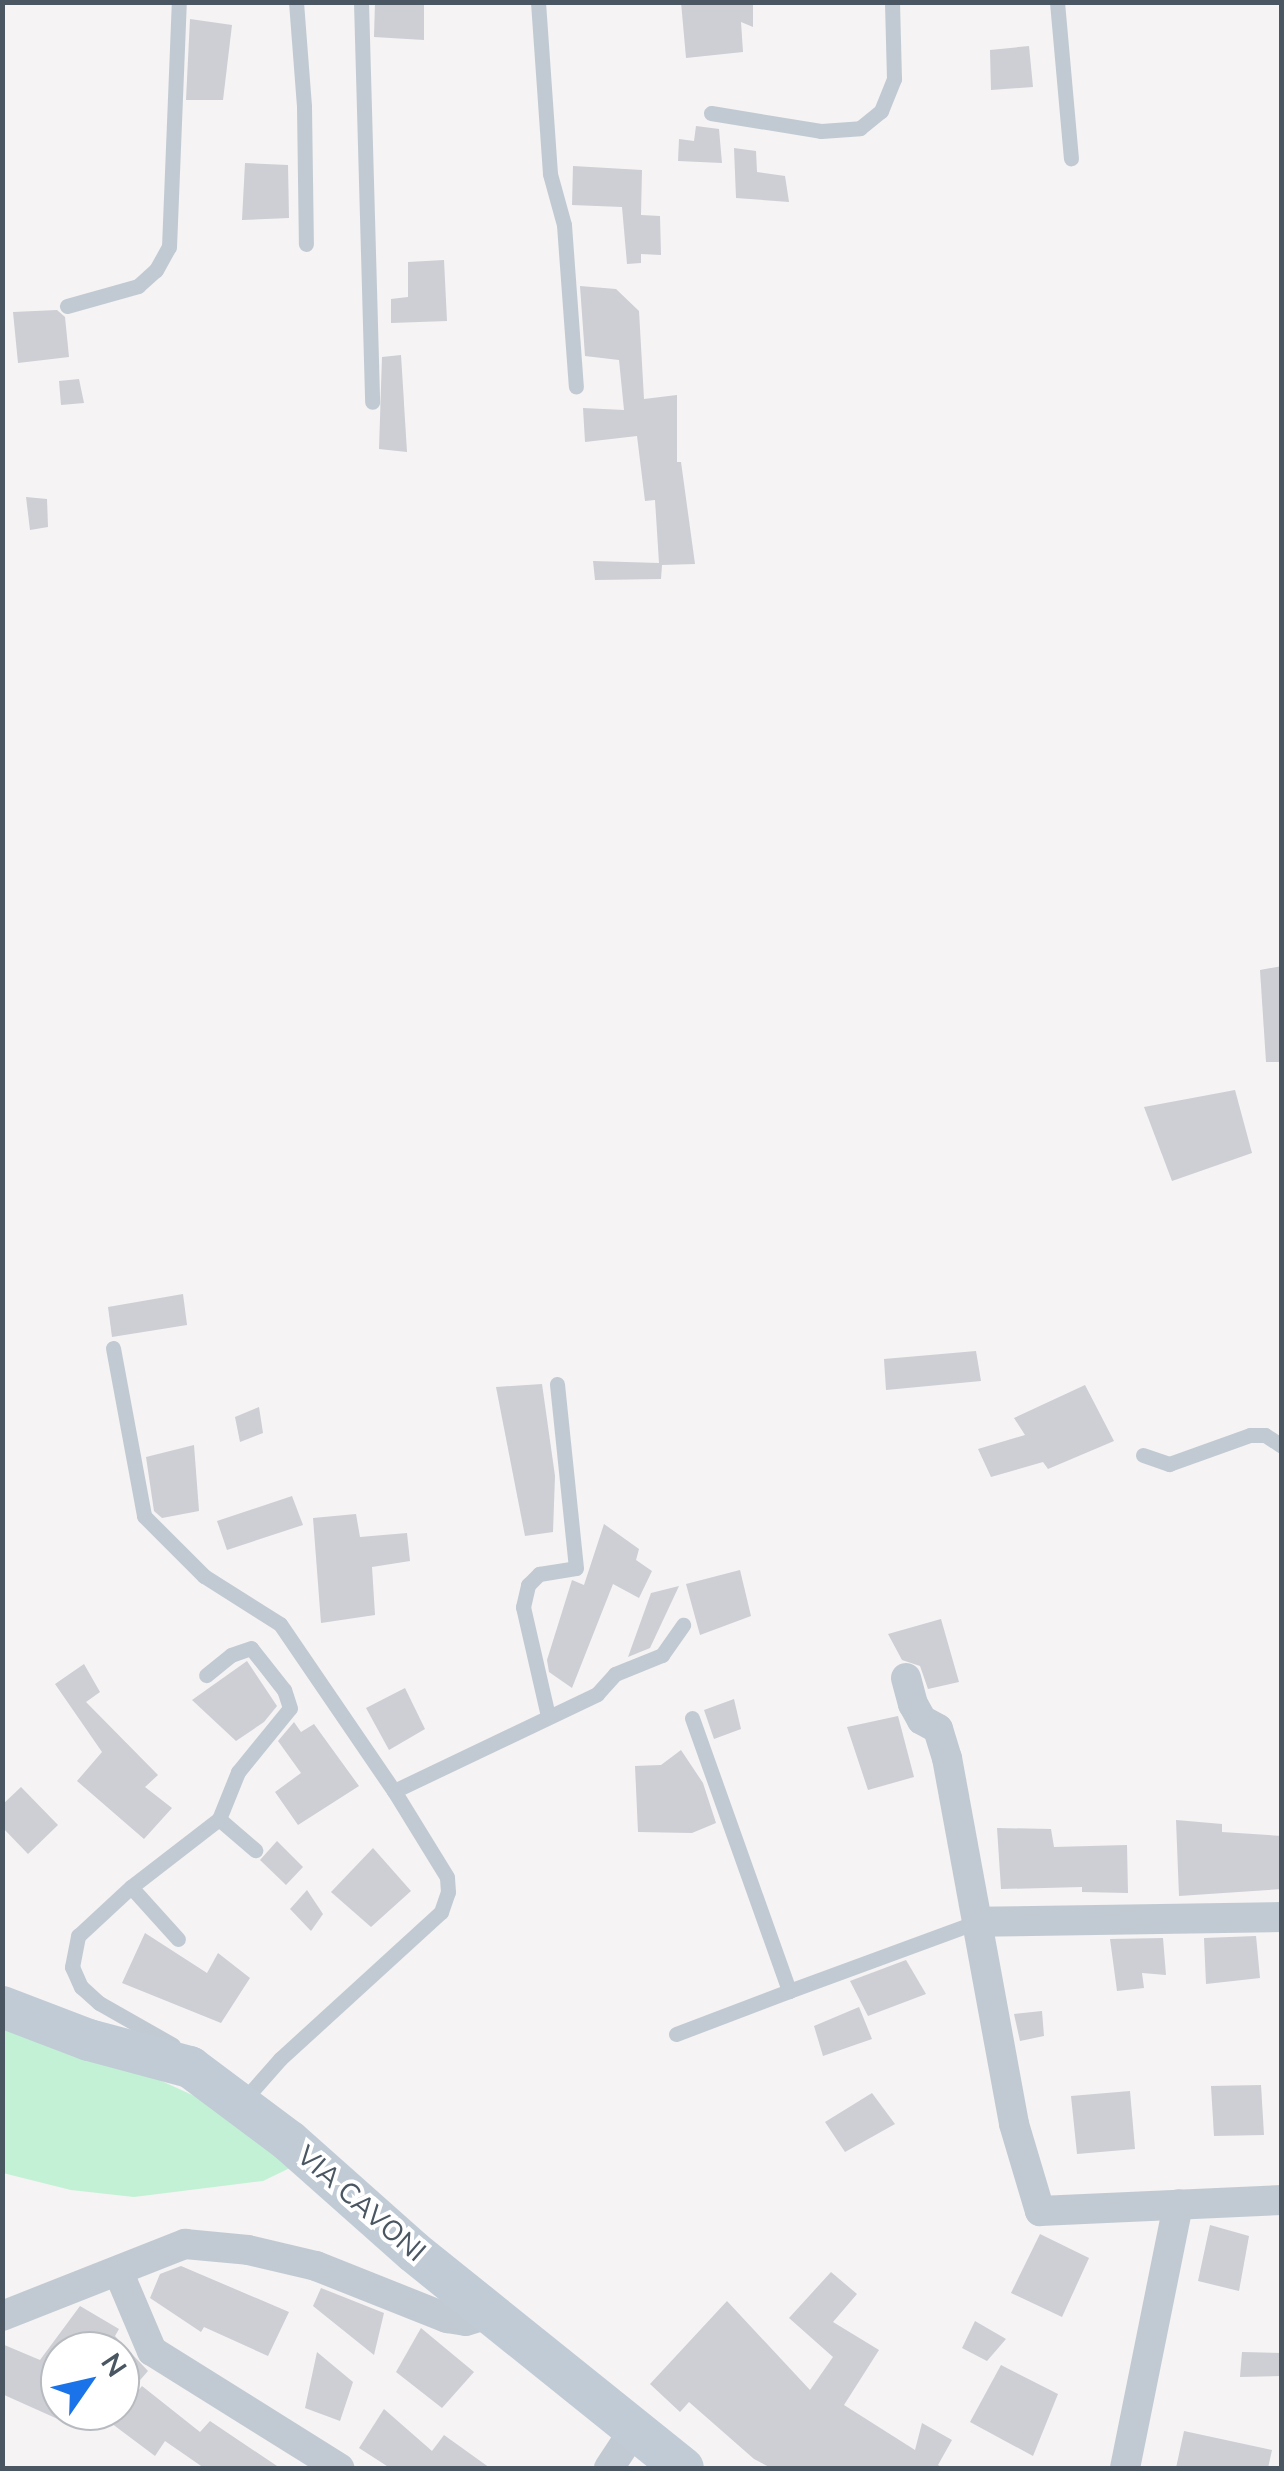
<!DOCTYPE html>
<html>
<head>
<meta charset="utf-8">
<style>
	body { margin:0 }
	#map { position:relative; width:1284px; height:2471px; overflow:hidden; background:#f5f3f3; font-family:"Nunito Sans",sans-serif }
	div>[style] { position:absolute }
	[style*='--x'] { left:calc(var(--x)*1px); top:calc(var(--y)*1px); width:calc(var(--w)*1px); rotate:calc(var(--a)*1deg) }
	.green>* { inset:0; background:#c3f1d5 }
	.building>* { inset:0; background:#cdcfd5 }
	.lane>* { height:15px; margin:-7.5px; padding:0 7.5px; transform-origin:7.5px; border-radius:7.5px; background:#c1cad2 }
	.street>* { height:30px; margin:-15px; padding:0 15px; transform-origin:15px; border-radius:15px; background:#c1cad2 }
	.secondary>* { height:42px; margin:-21px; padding:0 21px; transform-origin:21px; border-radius:21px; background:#c1cbd6 }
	span { translate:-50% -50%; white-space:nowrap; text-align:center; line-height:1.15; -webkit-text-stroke:8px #fff; paint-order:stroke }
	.street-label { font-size:28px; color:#4a5661 }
	.frame { position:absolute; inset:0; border:5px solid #4a5661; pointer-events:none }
	.north { position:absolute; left:40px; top:2331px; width:100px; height:100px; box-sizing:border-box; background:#fff; border:2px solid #b7bbc0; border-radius:50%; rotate:56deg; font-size:28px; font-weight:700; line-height:40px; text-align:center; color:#4a5661 }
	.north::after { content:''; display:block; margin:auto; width:35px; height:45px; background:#1a73e8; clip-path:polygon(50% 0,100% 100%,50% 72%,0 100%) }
</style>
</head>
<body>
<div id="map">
	<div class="green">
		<i style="clip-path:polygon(3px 2024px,155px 2078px,223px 2109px,298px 2164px,263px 2181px,134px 2197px,71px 2190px,3px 2173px)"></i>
	</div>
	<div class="building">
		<i style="clip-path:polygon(375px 2px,424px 2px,424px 40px,374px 37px)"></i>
		<i style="clip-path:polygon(681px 2px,753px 2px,753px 27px,741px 22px,743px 52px,686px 58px)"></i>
		<i style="clip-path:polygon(190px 19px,232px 25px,223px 100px,186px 100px)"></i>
		<i style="clip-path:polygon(1029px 46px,1033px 87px,991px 90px,990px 50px)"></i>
		<i style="clip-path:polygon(696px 126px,719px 129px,722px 163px,678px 161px,679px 139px,694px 141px)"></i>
		<i style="clip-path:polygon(734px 148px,756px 151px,757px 172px,785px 176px,789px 202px,736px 198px)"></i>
		<i style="clip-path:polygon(245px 163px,288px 165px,289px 218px,242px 220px)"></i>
		<i style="clip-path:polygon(573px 166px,642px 170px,641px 215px,660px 216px,661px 255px,641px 254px,641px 263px,627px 264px,622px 207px,572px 205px)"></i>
		<i style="clip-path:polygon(444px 260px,447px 321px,391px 323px,391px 299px,408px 297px,408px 262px)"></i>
		<i style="clip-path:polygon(580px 286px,616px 289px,639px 311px,644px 399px,677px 395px,677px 462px,681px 462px,695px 564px,662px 565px,661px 579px,595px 580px,593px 561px,659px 563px,655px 500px,645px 501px,637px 436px,585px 442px,583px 408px,624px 410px,619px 360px,585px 356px)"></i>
		<i style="clip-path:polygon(57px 310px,65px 317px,69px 357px,18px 363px,13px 312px)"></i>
		<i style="clip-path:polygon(401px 355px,407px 452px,379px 449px,382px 357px)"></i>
		<i style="clip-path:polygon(79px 379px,84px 403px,61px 405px,59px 381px)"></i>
		<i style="clip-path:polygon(26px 497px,47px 499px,48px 527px,30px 530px)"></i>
		<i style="clip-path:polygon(1282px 966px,1282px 1062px,1266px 1062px,1260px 970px)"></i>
		<i style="clip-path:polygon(1235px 1090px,1252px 1153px,1172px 1181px,1144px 1107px)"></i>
		<i style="clip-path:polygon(183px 1294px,187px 1325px,112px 1337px,108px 1307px)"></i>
		<i style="clip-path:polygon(976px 1351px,981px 1381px,886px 1390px,884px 1359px)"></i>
		<i style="clip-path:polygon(542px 1384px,555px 1476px,553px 1532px,525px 1536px,496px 1387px)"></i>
		<i style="clip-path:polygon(1085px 1385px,1114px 1441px,1048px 1469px,1043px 1462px,991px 1477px,978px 1449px,1025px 1435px,1014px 1418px)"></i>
		<i style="clip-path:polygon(259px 1407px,263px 1433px,240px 1442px,235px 1417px)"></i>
		<i style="clip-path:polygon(194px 1445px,199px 1511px,162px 1518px,154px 1511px,146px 1457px)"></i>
		<i style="clip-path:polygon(292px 1496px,303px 1525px,227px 1550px,217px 1521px)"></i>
		<i style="clip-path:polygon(356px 1514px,360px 1537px,407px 1533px,410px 1561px,372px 1567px,375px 1615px,321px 1623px,313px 1518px)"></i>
		<i style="clip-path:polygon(604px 1524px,639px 1549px,636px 1560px,652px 1571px,639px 1598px,613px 1584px,572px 1688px,549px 1672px,547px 1660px,572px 1580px,584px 1585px)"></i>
		<i style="clip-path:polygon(740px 1570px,751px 1616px,700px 1635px,686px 1584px)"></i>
		<i style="clip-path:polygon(679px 1586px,650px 1648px,628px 1657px,651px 1593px)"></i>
		<i style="clip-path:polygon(941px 1619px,959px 1682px,928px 1689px,920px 1666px,902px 1660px,888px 1634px)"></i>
		<i style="clip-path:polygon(247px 1661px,277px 1706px,264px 1722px,236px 1741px,192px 1700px)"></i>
		<i style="clip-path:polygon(84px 1664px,100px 1692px,86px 1702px,158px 1775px,145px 1787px,172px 1808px,144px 1839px,77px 1781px,102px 1752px,55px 1684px)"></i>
		<i style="clip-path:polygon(405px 1688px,425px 1729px,389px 1750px,366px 1708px)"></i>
		<i style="clip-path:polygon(734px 1699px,741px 1729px,714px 1739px,704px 1710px)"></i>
		<i style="clip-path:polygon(898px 1716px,914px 1777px,868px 1790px,847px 1727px)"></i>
		<i style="clip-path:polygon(294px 1722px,301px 1732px,314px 1724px,359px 1786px,298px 1825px,275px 1792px,301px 1773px,278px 1741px)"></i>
		<i style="clip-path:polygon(681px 1750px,703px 1783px,716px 1823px,692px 1833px,638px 1832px,635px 1766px,661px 1765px)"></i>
		<i style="clip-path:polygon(21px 1787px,58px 1825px,28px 1854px,2px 1827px,2px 1805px)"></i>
		<i style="clip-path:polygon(1176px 1820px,1222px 1824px,1222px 1832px,1282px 1836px,1282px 1889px,1179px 1896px)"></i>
		<i style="clip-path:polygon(997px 1828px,1051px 1829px,1054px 1847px,1127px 1845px,1128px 1893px,1082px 1892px,1082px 1887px,1001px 1889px)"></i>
		<i style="clip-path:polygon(277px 1841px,303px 1867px,286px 1885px,260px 1860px)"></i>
		<i style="clip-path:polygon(373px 1848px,411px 1891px,371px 1927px,331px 1892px)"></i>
		<i style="clip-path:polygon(307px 1890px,323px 1914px,311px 1931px,290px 1909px)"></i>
		<i style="clip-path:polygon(145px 1933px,207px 1973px,218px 1953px,250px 1978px,221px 2023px,122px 1983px)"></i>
		<i style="clip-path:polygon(1256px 1936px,1260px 1978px,1206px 1984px,1204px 1938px)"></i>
		<i style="clip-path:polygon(1163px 1938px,1166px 1975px,1142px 1973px,1144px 1988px,1117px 1991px,1110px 1939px)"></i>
		<i style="clip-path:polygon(906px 1960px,926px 1994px,868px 2016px,850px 1981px)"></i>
		<i style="clip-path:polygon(859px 2007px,872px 2039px,823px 2056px,814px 2026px)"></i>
		<i style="clip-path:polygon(1042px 2011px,1044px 2036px,1020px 2041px,1014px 2014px)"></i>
		<i style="clip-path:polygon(1261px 2085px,1264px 2135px,1214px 2136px,1211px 2086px)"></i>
		<i style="clip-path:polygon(1130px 2091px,1135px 2149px,1077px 2154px,1071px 2096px)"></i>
		<i style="clip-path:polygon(872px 2093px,895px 2124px,845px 2152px,825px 2122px)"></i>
		<i style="clip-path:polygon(1210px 2225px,1249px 2236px,1239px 2291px,1198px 2281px)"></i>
		<i style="clip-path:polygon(1040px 2234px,1089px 2258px,1062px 2317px,1011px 2293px)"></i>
		<i style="clip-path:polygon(181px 2266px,289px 2312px,268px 2356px,204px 2327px,201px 2332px,150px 2298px,160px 2274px)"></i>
		<i style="clip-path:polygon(831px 2272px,857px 2294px,833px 2322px,879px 2350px,844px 2405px,915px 2450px,922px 2423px,952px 2440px,938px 2465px,943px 2468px,771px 2468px,754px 2459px,689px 2402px,680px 2412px,650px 2384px,727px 2301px,810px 2390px,833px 2357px,789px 2318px)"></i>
		<i style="clip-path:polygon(321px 2288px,384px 2313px,374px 2355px,313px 2306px)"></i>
		<i style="clip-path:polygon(80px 2306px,119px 2329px,115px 2336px,148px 2371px,134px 2387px,120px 2377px,120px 2351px,60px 2351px,60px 2420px,2px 2394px,2px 2344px,40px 2360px)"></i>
		<i style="clip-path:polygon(975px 2321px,1006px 2339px,987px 2361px,962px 2348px)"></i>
		<i style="clip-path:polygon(421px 2328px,474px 2372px,442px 2408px,396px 2372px)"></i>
		<i style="clip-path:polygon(317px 2352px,353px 2382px,340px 2421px,305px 2408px)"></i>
		<i style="clip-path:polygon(1242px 2352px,1282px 2353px,1282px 2376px,1240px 2377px)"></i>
		<i style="clip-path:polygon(1001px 2365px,1058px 2394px,1033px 2456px,970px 2422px)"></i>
		<i style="clip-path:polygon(142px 2386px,200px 2432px,210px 2421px,280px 2468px,204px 2468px,165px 2441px,155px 2456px,111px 2423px)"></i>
		<i style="clip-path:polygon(384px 2409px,432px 2451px,444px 2435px,490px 2468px,390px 2468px,359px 2448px)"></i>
		<i style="clip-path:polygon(1184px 2431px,1272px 2450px,1268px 2468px,1176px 2468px)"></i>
	</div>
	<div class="lane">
		<i style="--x:296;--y:2;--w:105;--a:85.6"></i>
		<i style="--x:304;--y:107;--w:137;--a:89.2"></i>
		<i style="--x:361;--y:2;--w:400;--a:88.4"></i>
		<i style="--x:538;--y:2;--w:172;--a:86"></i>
		<i style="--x:550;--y:174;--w:53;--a:74.6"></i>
		<i style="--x:564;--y:225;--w:162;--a:85.8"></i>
		<i style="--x:1057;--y:2;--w:157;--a:84.9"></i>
		<i style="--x:711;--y:113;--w:111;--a:9.3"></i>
		<i style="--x:821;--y:131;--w:39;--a:-4"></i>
		<i style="--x:860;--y:128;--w:27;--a:-39"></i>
		<i style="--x:881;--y:111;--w:35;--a:-68"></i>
		<i style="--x:894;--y:79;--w:77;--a:-91.5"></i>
		<i style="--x:67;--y:306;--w:74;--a:-15.7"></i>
		<i style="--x:138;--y:286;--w:24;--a:-42"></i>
		<i style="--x:156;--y:270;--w:26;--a:-61"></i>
		<i style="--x:169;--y:247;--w:245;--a:-87.7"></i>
		<i style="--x:113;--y:1348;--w:171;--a:79.5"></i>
		<i style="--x:144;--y:1516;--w:85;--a:45"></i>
		<i style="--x:204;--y:1576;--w:90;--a:32.3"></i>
		<i style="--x:280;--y:1624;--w:202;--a:55.7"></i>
		<i style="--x:394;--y:1791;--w:225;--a:-25.5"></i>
		<i style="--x:597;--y:1694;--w:27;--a:-48"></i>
		<i style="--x:615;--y:1674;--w:51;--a:-22"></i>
		<i style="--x:662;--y:1655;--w:37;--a:-55"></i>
		<i style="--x:1143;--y:1455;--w:28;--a:19"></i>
		<i style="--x:1169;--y:1464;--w:86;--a:-19.7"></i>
		<i style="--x:1250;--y:1435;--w:15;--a:0"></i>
		<i style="--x:1265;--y:1435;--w:20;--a:33"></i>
		<i style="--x:548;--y:1716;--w:112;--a:-102.9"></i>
		<i style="--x:523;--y:1607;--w:23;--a:-77"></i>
		<i style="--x:528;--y:1585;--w:16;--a:-45"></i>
		<i style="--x:539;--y:1574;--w:37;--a:-9"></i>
		<i style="--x:576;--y:1568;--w:185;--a:-95.9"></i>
		<i style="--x:692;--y:1718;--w:290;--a:70.4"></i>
		<i style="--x:789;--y:1991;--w:200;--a:-20.2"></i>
		<i style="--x:219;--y:1819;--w:48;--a:40.7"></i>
		<i style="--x:131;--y:1887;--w:70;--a:47.9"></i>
		<i style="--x:676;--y:2034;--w:121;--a:-20.8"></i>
		<i style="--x:173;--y:2045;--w:85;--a:-150.4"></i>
		<i style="--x:99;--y:2003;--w:24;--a:-138"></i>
		<i style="--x:81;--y:1987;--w:22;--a:-114"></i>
		<i style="--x:72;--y:1967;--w:32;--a:-79"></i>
		<i style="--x:78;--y:1936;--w:72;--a:-42.8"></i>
		<i style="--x:131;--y:1887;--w:111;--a:-37.7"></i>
		<i style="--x:219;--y:1819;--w:51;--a:-68"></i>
		<i style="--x:238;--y:1772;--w:82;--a:-50.9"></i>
		<i style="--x:290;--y:1708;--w:19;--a:-108"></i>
		<i style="--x:284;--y:1690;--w:53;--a:-128.2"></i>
		<i style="--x:251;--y:1648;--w:21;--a:161"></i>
		<i style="--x:231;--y:1655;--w:32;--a:141"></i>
		<i style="--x:243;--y:2101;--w:56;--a:-48.6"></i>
		<i style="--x:280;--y:2059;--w:218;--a:-42.4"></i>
		<i style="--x:441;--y:1912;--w:21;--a:-71"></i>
		<i style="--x:448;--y:1892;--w:15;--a:-94"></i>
		<i style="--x:447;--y:1877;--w:101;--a:-121.6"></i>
	</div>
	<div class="street">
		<i style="--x:906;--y:1678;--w:27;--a:75"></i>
		<i style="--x:913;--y:1704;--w:18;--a:61"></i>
		<i style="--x:922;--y:1720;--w:18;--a:29"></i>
		<i style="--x:938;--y:1729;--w:30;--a:73"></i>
		<i style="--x:947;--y:1758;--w:167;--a:79.6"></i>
		<i style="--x:1282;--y:1917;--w:305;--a:179.1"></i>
		<i style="--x:977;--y:1922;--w:205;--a:79.6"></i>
		<i style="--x:1014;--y:2124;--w:91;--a:73.4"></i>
		<i style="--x:1040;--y:2211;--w:242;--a:-2.6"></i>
		<i style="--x:118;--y:2271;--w:87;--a:67"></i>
		<i style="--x:152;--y:2351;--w:221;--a:32"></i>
		<i style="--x:2;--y:2316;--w:197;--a:-21.5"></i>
		<i style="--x:185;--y:2244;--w:63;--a:5.4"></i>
		<i style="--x:248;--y:2250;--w:70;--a:13.2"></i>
		<i style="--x:316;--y:2266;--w:141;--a:21.7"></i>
		<i style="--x:447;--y:2318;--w:19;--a:9"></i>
		<i style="--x:466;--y:2321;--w:24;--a:-17"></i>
		<i style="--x:609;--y:2468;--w:45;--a:-56.7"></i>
		<i style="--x:1125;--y:2468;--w:269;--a:-78.6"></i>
	</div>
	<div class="secondary">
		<i style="--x:2;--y:2007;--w:93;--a:20.8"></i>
		<i style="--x:89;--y:2040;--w:105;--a:15"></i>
		<i style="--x:190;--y:2067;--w:124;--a:36.8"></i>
		<i style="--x:289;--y:2141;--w:167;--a:41.6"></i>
		<i style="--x:414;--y:2252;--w:345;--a:38.8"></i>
	</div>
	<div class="street-label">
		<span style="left:361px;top:2204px;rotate:41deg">VIA CAVONI</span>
	</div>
	<div class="frame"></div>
	<div class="north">N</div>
</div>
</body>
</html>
